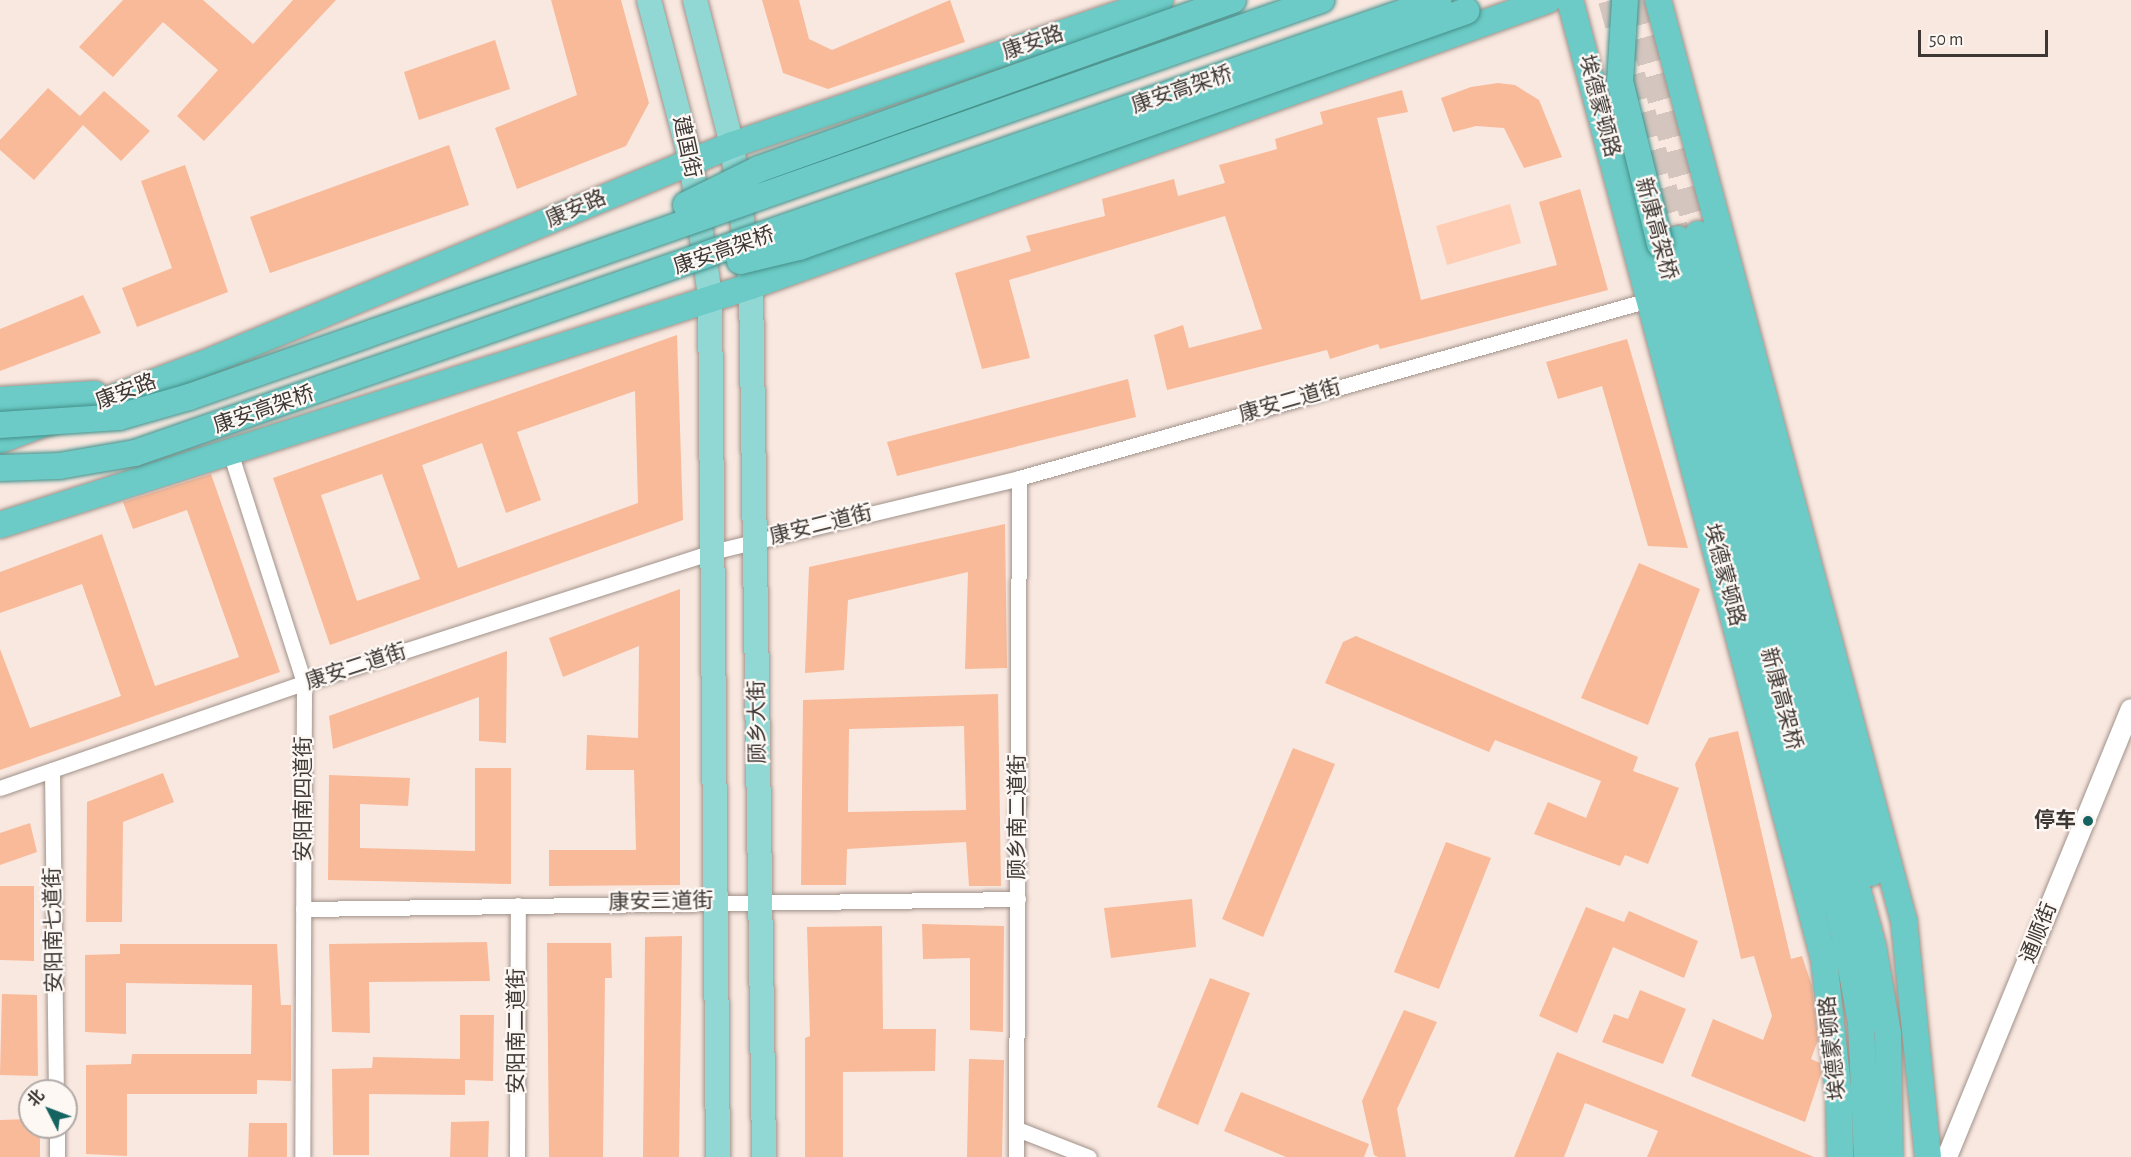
<!DOCTYPE html>
<html>
<head>
<meta charset="utf-8">
<style>
	body { margin:0 }
	#map { position:relative; width:2131px; height:1157px; overflow:hidden; background:#f9e8e0; font-family:"Alegreya Sans","Noto Sans SC",sans-serif }
	div>[style] { position:absolute }
	[style*='--x'] { left:calc(var(--x)*1px); top:calc(var(--y)*1px); width:calc(var(--w)*1px); rotate:calc(var(--a)*1deg) }
	.green>* { inset:0; background:#fecdb4 }
	.building>* { inset:0; background:#f9ba99 }
	.trunk-tunnel>* { height:26px; margin-top:-13px; transform-origin:0; background:repeating-linear-gradient(90deg,#d4c5be 0 26px,transparent 0 39px) }
	.roads { filter:drop-shadow(0 0 2px #a0928a) drop-shadow(0 0 2px #a0928a) }
	.minor>* { height:15px; margin:-7.5px; padding:0 7.5px; transform-origin:7.5px; border-radius:7.5px; background:#fff }
	.tertiary>* { height:20px; margin:-10px; padding:0 10px; transform-origin:10px; border-radius:10px; background:#fff }
	.primary>* { height:24px; margin:-12px; padding:0 12px; transform-origin:12px; border-radius:12px; background:#91d8d4 }
	.trunk>* { height:26px; margin:-13px; padding:0 13px; transform-origin:13px; border-radius:13px; background:#6ccbc6 }
	.bridges { filter:drop-shadow(0 0 2px #448f8a) drop-shadow(0 0 2px #448f8a) }
	.trunk-bridge>* { height:26px; margin:-13px; padding:0 13px; transform-origin:13px; border-radius:13px; background:#6ccbc6 }
	.dots>* { width:16px; height:16px; translate:-50% -50%; box-sizing:border-box; border:3px solid #fef8f5; border-radius:50% }
	span { translate:-50% -50%; white-space:nowrap; text-align:center; line-height:1.15; -webkit-text-stroke:4.5px #fef8f5; paint-order:stroke }
	.street-label { font-size:21px; color:#3e3835 }
	.poi-label { font-size:21px; color:#3e3835; font-weight:700 }
	.right { translate:-100% -50%; text-align:right }
	.north { position:absolute; left:18px; top:1079px; width:60px; height:60px; box-sizing:border-box; background:#fef8f5; border:2px solid #b1aba8; border-radius:50%; rotate:312deg; font-size:16px; font-weight:700; line-height:24px; text-align:center; color:#3e3835 }
	.north::after { content:''; display:block; margin:auto; width:21px; height:27px; background:#146360; clip-path:polygon(50% 0,100% 100%,50% 72%,0 100%) }
	.scale { position:absolute; left:1918px; top:30px; width:130px; height:27px; box-sizing:border-box; border:3px solid #3e3835; border-top:0; padding-left:8px; font-size:18px; line-height:21px; white-space:nowrap; color:#3e3835; -webkit-text-stroke:4px #fef8f5; paint-order:stroke }
</style>
</head>
<body>
<div id="map">
	<div class="green">
		<i style="clip-path:polygon(1510px 204px,1521px 243px,1447px 265px,1436px 226px)"></i>
	</div>
	<div class="building">
		<i style="clip-path:polygon(123px 0,203px 0,253px 44px,293px 0,336px 0,204px 141px,177px 116px,218px 70px,163px 22px,113px 77px,79px 47px)"></i>
		<i style="clip-path:polygon(551px 0,621px 0,649px 103px,626px 146px,517px 189px,495px 128px,577px 95px)"></i>
		<i style="clip-path:polygon(762px 0,799px 0,809px 39px,832px 50px,950px 0,965px 42px,828px 89px,783px 73px)"></i>
		<i style="clip-path:polygon(495px 40px,510px 89px,419px 120px,404px 72px)"></i>
		<i style="clip-path:polygon(1498px 83px,1515px 85px,1539px 100px,1562px 157px,1524px 168px,1504px 128px,1476px 126px,1453px 132px,1441px 98px,1471px 87px)"></i>
		<i style="clip-path:polygon(48px 88px,80px 116px,104px 91px,150px 131px,121px 161px,83px 125px,34px 180px,0 150px,0 140px)"></i>
		<i style="clip-path:polygon(1402px 90px,1408px 112px,1377px 118px,1421px 300px,1557px 265px,1539px 202px,1580px 189px,1608px 290px,1380px 349px,1378px 344px,1330px 359px,1327px 350px,1167px 390px,1154px 335px,1183px 325px,1189px 348px,1262px 329px,1225px 216px,1009px 280px,1030px 358px,982px 369px,955px 273px,1031px 251px,1026px 236px,1105px 216px,1102px 199px,1174px 179px,1178px 196px,1225px 183px,1219px 165px,1277px 149px,1275px 139px,1323px 124px,1320px 112px)"></i>
		<i style="clip-path:polygon(449px 145px,469px 205px,270px 273px,250px 217px)"></i>
		<i style="clip-path:polygon(185px 165px,228px 292px,137px 327px,122px 288px,172px 268px,141px 181px)"></i>
		<i style="clip-path:polygon(83px 295px,101px 333px,0 371px,0 329px)"></i>
		<i style="clip-path:polygon(evenodd,677px 335px,683px 520px,330px 645px,273px 478px,677px 335px,635px 391px,638px 503px,458px 568px,422px 465px,482px 443px,506px 513px,541px 500px,517px 432px,635px 391px,677px 335px,382px 474px,420px 579px,357px 601px,321px 495px,382px 474px)"></i>
		<i style="clip-path:polygon(1627px 339px,1688px 548px,1648px 546px,1602px 386px,1558px 399px,1546px 362px)"></i>
		<i style="clip-path:polygon(1128px 379px,1136px 417px,897px 476px,887px 442px)"></i>
		<i style="clip-path:polygon(211px 474px,280px 672px,0 770px,0 649px,30px 728px,121px 696px,82px 584px,0 613px,0 572px,102px 534px,155px 686px,239px 657px,187px 510px,133px 529px,123px 502px)"></i>
		<i style="clip-path:polygon(1005px 524px,1007px 668px,965px 669px,968px 572px,848px 600px,844px 670px,805px 673px,809px 567px)"></i>
		<i style="clip-path:polygon(1639px 563px,1700px 589px,1648px 725px,1581px 698px)"></i>
		<i style="clip-path:polygon(680px 589px,680px 885px,549px 886px,549px 850px,636px 850px,634px 770px,586px 770px,587px 735px,638px 738px,639px 646px,563px 677px,549px 638px)"></i>
		<i style="clip-path:polygon(1356px 636px,1638px 757px,1633px 771px,1679px 788px,1648px 864px,1625px 855px,1620px 866px,1534px 834px,1548px 802px,1586px 818px,1601px 781px,1495px 740px,1489px 752px,1325px 683px,1343px 642px)"></i>
		<i style="clip-path:polygon(507px 651px,506px 743px,479px 741px,479px 697px,333px 749px,329px 716px)"></i>
		<i style="clip-path:polygon(evenodd,998px 694px,1001px 886px,969px 886px,966px 842px,847px 849px,846px 885px,801px 885px,803px 700px,998px 694px,964px 726px,966px 810px,848px 812px,849px 729px,964px 726px)"></i>
		<i style="clip-path:polygon(1738px 731px,1791px 959px,1802px 956px,1812px 986px,1818px 1040px,1811px 1059px,1820px 1063px,1821px 1074px,1805px 1122px,1691px 1076px,1713px 1019px,1763px 1040px,1772px 1016px,1754px 956px,1741px 959px,1695px 764px,1709px 738px)"></i>
		<i style="clip-path:polygon(1293px 748px,1335px 764px,1263px 937px,1222px 919px)"></i>
		<i style="clip-path:polygon(475px 768px,511px 768px,511px 884px,328px 880px,329px 775px,410px 778px,408px 806px,360px 804px,360px 848px,475px 851px)"></i>
		<i style="clip-path:polygon(163px 773px,174px 802px,123px 822px,122px 922px,86px 922px,87px 802px)"></i>
		<i style="clip-path:polygon(30px 823px,37px 852px,0 865px,0 833px)"></i>
		<i style="clip-path:polygon(1446px 842px,1491px 858px,1439px 989px,1394px 972px)"></i>
		<i style="clip-path:polygon(0 886px,34px 886px,34px 961px,0 960px)"></i>
		<i style="clip-path:polygon(1192px 899px,1196px 947px,1111px 958px,1104px 908px)"></i>
		<i style="clip-path:polygon(1586px 907px,1624px 922px,1629px 911px,1698px 941px,1684px 978px,1613px 947px,1577px 1033px,1539px 1016px)"></i>
		<i style="clip-path:polygon(922px 924px,1004px 926px,1003px 1032px,970px 1030px,970px 958px,923px 959px)"></i>
		<i style="clip-path:polygon(882px 926px,883px 1029px,936px 1029px,935px 1071px,843px 1072px,843px 1157px,805px 1157px,805px 1038px,810px 1036px,807px 927px)"></i>
		<i style="clip-path:polygon(682px 936px,679px 1157px,643px 1157px,645px 937px)"></i>
		<i style="clip-path:polygon(487px 942px,490px 981px,369px 982px,370px 1033px,332px 1032px,329px 944px)"></i>
		<i style="clip-path:polygon(547px 943px,611px 943px,612px 978px,605px 978px,603px 1157px,549px 1157px)"></i>
		<i style="clip-path:polygon(120px 944px,277px 944px,281px 1005px,291px 1005px,291px 1081px,257px 1080px,257px 1094px,127px 1094px,127px 1156px,86px 1154px,86px 1065px,131px 1064px,132px 1054px,251px 1054px,252px 985px,126px 983px,126px 1034px,85px 1032px,85px 955px,120px 954px)"></i>
		<i style="clip-path:polygon(1210px 978px,1250px 993px,1198px 1125px,1157px 1107px)"></i>
		<i style="clip-path:polygon(1640px 990px,1686px 1009px,1663px 1064px,1602px 1042px,1614px 1014px,1628px 1019px)"></i>
		<i style="clip-path:polygon(2px 994px,37px 995px,38px 1076px,0 1075px)"></i>
		<i style="clip-path:polygon(1404px 1010px,1437px 1022px,1397px 1109px,1406px 1157px,1378px 1157px,1374px 1155px,1362px 1101px)"></i>
		<i style="clip-path:polygon(460px 1015px,494px 1015px,493px 1081px,465px 1080px,465px 1095px,369px 1094px,369px 1155px,333px 1155px,332px 1069px,372px 1068px,373px 1057px,460px 1059px)"></i>
		<i style="clip-path:polygon(1557px 1052px,1671px 1098px,1814px 1157px,1647px 1157px,1658px 1131px,1585px 1103px,1564px 1157px,1514px 1157px)"></i>
		<i style="clip-path:polygon(969px 1059px,1004px 1060px,1002px 1157px,967px 1157px)"></i>
		<i style="clip-path:polygon(1241px 1092px,1369px 1144px,1364px 1157px,1286px 1157px,1224px 1131px)"></i>
		<i style="clip-path:polygon(30px 1119px,30px 1127px,40px 1127px,40px 1157px,0 1157px,0 1120px)"></i>
		<i style="clip-path:polygon(489px 1121px,488px 1157px,450px 1157px,451px 1122px)"></i>
		<i style="clip-path:polygon(249px 1123px,287px 1123px,287px 1157px,248px 1157px)"></i>
	</div>
	<div class="trunk-tunnel">
		<i style="--x:1611;--y:0;--w:248;--a:74.3"></i>
		<i style="--x:1633;--y:0;--w:243;--a:74.5"></i>
	</div>
	<div class="roads">
		<div class="minor">
			<i style="--x:230;--y:452;--w:243;--a:72.2"></i>
			<i style="--x:304;--y:683;--w:474;--a:90.2"></i>
			<i style="--x:52;--y:770;--w:321;--a:89.3"></i>
			<i style="--x:0;--y:788;--w:322;--a:-19.1"></i>
			<i style="--x:304;--y:683;--w:433;--a:-17.8"></i>
			<i style="--x:716;--y:551;--w:312;--a:-13.5"></i>
			<i style="--x:1019;--y:478;--w:658;--a:-15.79"></i>
			<i style="--x:303;--y:909;--w:715;--a:-0.8"></i>
			<i style="--x:57;--y:1127;--w:30;--a:90"></i>
			<i style="--x:1017;--y:1129;--w:77;--a:21.3"></i>
			<i style="--x:517;--y:1157;--w:252;--a:-89.8"></i>
			<i style="--x:1016;--y:1157;--w:679;--a:-89.75"></i>
		</div>
		<div class="tertiary">
			<i style="--x:1947;--y:1157;--w:484;--a:-67.7"></i>
		</div>
		<div class="primary">
			<i style="--x:649;--y:0;--w:166;--a:75.4"></i>
			<i style="--x:691;--y:161;--w:136;--a:82"></i>
			<i style="--x:710;--y:296;--w:861;--a:89.47"></i>
			<i style="--x:695;--y:0;--w:150;--a:75.7"></i>
			<i style="--x:732;--y:145;--w:142;--a:82.3"></i>
			<i style="--x:751;--y:286;--w:871;--a:89.14"></i>
		</div>
		<div class="trunk">
			<i style="--x:1570;--y:0;--w:992;--a:75.17"></i>
			<i style="--x:1824;--y:959;--w:139;--a:83.8"></i>
			<i style="--x:1839;--y:1097;--w:60;--a:89"></i>
			<i style="--x:1658;--y:0;--w:953;--a:75.05"></i>
			<i style="--x:1904;--y:921;--w:237;--a:84.2"></i>
			<i style="--x:1698;--y:234;--w:662;--a:74.85"></i>
			<i style="--x:1678;--y:239;--w:733;--a:74.58"></i>
			<i style="--x:1873;--y:946;--w:89;--a:80.3"></i>
			<i style="--x:1888;--y:1034;--w:123;--a:89.1"></i>
			<i style="--x:1660;--y:244;--w:726;--a:75.06"></i>
			<i style="--x:1847;--y:945;--w:79;--a:79.8"></i>
			<i style="--x:1861;--y:1023;--w:134;--a:87.4"></i>
			<i style="--x:0;--y:400;--w:95;--a:-3.6"></i>
			<i style="--x:0;--y:440;--w:230;--a:-20.6"></i>
			<i style="--x:215;--y:359;--w:560;--a:-22.49"></i>
			<i style="--x:732;--y:145;--w:452;--a:-18.7"></i>
			<i style="--x:0;--y:525;--w:788;--a:-17.65"></i>
			<i style="--x:751;--y:286;--w:847;--a:-19.74"></i>
		</div>
	</div>
	<div class="bridges">
		<div class="trunk-bridge">
			<i style="--x:1625;--y:0;--w:81;--a:93.5"></i>
			<i style="--x:1620;--y:81;--w:168;--a:76.2"></i>
			<i style="--x:686;--y:205;--w:81;--a:-26.3"></i>
			<i style="--x:759;--y:169;--w:503;--a:-19.62"></i>
			<i style="--x:740;--y:261;--w:61;--a:-13.3"></i>
			<i style="--x:799;--y:247;--w:708;--a:-19.48"></i>
			<i style="--x:0;--y:425;--w:119;--a:-3.8"></i>
			<i style="--x:119;--y:417;--w:73;--a:-15.9"></i>
			<i style="--x:189;--y:397;--w:1200;--a:-19.33"></i>
			<i style="--x:0;--y:468;--w:59;--a:-1.9"></i>
			<i style="--x:59;--y:466;--w:77;--a:-9.7"></i>
			<i style="--x:135;--y:453;--w:1380;--a:-19.16"></i>
		</div>
	</div>
	<div class="dots">
		<i style="left:2088px;top:821px;background:#146360"></i>
	</div>
	<div class="street-label">
		<span style="left:1033px;top:43px;rotate:-19deg">康安路</span>
		<span style="left:1182px;top:90px;rotate:-19deg">康安高架桥</span>
		<span style="left:1599px;top:106px;rotate:75deg">埃德蒙顿路</span>
		<span style="left:686px;top:147px;rotate:78deg">建国街</span>
		<span style="left:576px;top:209px;rotate:-23deg">康安路</span>
		<span style="left:1656px;top:229px;rotate:75deg">新康高架桥</span>
		<span style="left:724px;top:251px;rotate:-19deg">康安高架桥</span>
		<span style="left:126px;top:392px;rotate:-21deg">康安路</span>
		<span style="left:1290px;top:401px;rotate:-16deg">康安二道街</span>
		<span style="left:264px;top:410px;rotate:-19deg">康安高架桥</span>
		<span style="left:821px;top:525px;rotate:-14deg">康安二道街</span>
		<span style="left:1724px;top:575px;rotate:75deg">埃德蒙顿路</span>
		<span style="left:356px;top:667px;rotate:-18deg">康安二道街</span>
		<span style="left:1781px;top:699px;rotate:75deg">新康高架桥</span>
		<span style="left:758px;top:722px;rotate:-91deg">顾乡大街</span>
		<span style="left:304px;top:799px;rotate:-90deg">安阳南四道街</span>
		<span style="left:1018px;top:817px;rotate:-90deg">顾乡南二道街</span>
		<span style="left:661px;top:902px;rotate:-1deg">康安三道街</span>
		<span style="left:54px;top:930px;rotate:-91deg">安阳南七道街</span>
		<span style="left:2039px;top:933px;rotate:-68deg">通顺街</span>
		<span style="left:517px;top:1031px;rotate:-90deg">安阳南二道街</span>
		<span style="left:1833px;top:1048px;rotate:-96deg">埃德蒙顿路</span>
	</div>
	<div class="poi-label">
		<span class="right" style="left:2076px;top:821px">停车</span>
	</div>
	<div class="north">北</div>
	<div class="scale">50 m</div>
</div>
</body>
</html>
